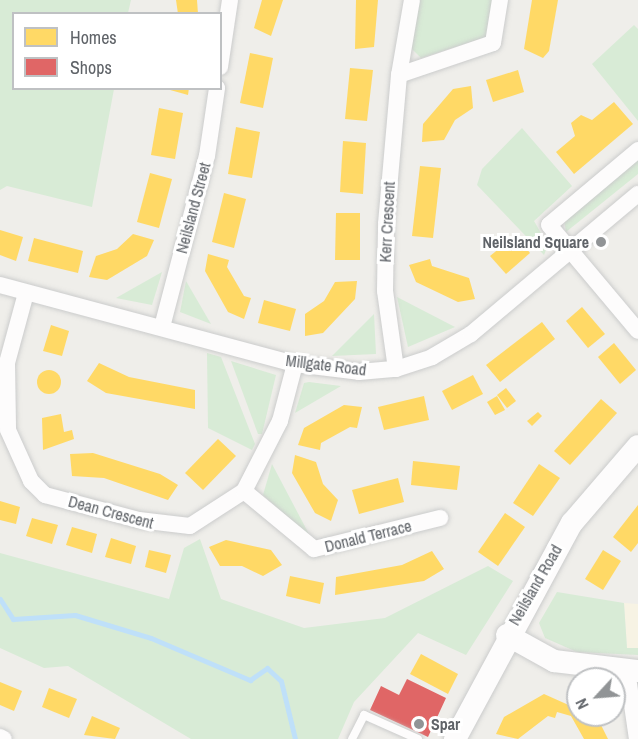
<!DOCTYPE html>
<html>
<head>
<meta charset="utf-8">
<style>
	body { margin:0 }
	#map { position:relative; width:638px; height:739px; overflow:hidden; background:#efeeea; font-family:"Archivo Narrow",sans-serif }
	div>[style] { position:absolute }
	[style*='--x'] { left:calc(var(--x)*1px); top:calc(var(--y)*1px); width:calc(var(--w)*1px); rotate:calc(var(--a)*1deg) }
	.commercial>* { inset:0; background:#f7f3e4 }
	.green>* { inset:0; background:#d8ebd6 }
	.homes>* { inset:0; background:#ffd966 }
	.round { border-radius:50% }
	.shops>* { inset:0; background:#e06666 }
	.stream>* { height:5px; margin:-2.5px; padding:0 2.5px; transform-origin:2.5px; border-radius:2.5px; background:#bfe0f9 }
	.roads { filter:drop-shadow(0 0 2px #cbcccc) drop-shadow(0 0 2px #cbcccc) }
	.lane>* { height:8px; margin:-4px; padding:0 4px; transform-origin:4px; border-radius:4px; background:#fdfcfc }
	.street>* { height:16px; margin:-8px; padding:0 8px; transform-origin:8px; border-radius:8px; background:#fdfcfc }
	.secondary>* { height:22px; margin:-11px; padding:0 11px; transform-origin:11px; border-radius:11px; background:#fdfcfc }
	.dots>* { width:16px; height:16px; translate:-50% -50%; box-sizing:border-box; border:3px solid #fff; border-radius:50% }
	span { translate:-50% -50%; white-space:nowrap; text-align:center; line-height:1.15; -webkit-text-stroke:6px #fff; paint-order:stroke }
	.street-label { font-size:16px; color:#5f6368 }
	.poi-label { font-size:16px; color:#5f6368; font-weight:700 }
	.right { translate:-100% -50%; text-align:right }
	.left { translate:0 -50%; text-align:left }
	.legend { position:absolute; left:12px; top:12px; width:210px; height:78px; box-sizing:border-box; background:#fff; border:2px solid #bfc1c3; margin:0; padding:8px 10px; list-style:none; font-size:18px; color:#5f6368 }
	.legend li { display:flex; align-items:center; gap:12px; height:30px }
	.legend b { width:30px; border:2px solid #bfc1c3 }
	.north { position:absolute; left:566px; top:667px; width:60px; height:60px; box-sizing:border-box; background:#fff; border:2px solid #bfc1c3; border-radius:50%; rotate:244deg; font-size:16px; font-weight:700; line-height:24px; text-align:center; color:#5f6368 }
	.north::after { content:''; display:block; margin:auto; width:21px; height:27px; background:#919496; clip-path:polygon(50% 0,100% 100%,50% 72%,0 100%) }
</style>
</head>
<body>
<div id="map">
	<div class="commercial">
		<i style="clip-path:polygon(624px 603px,638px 604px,638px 655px,627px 648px)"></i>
	</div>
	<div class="green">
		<i style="clip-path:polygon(0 0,131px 0,128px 13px,14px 14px,14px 88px,114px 89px,92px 207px,7px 186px,0 190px)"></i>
		<i style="clip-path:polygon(418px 0,493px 0,486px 37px,421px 58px,411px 48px)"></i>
		<i style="clip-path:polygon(634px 25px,638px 29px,638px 121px,592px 64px)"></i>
		<i style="clip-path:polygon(522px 128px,572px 186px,534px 221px,548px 245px,544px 255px,477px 185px,482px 169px)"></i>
		<i style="clip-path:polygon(638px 157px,638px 174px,566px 232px,564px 220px)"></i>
		<i style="clip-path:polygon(162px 272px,152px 305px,116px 298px)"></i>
		<i style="clip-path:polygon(186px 281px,211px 324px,180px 312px)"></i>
		<i style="clip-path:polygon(397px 297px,455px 327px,408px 347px)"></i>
		<i style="clip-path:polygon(374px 314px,376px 354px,332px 356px)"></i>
		<i style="clip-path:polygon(207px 353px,221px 357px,255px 444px,252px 450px,208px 428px)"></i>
		<i style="clip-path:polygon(231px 361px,276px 375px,262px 434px,258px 434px)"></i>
		<i style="clip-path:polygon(304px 383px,309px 382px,341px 386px,295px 413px)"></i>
		<i style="clip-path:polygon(272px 464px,311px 538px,263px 495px)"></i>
		<i style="clip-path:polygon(200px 539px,221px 599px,304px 628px,385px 618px,488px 566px,513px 581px,466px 655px,418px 633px,354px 702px,338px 739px,191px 739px,68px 666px,44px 668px,0 648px,0 553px,169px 599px,184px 548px)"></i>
		<i style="clip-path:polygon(557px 592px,624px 603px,627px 648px,638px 648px,638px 655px,577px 652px,545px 638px,539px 623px)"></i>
	</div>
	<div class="homes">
		<i style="clip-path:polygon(176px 0,197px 0,198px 14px,178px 14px)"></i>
		<i style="clip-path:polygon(262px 0,283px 0,271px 36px,254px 28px)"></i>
		<i style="clip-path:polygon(356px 0,378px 0,374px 47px,355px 49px)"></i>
		<i style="clip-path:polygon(532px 0,558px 0,549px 51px,543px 58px,524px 49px)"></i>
		<i style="clip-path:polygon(250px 53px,273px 58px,263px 108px,240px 103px)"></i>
		<i style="clip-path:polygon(350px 68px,373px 70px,367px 121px,345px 119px)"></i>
		<i style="clip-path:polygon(518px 70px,524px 92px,493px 102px,486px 80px)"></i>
		<i style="clip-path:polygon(471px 86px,473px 108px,455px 120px,444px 140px,422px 142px,423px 124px,453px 89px)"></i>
		<i style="clip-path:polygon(163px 88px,189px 88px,188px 95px)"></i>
		<i style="clip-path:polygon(614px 102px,633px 124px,574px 174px,556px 152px,575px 136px,571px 123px,581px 115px,592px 120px)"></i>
		<i style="clip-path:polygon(159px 108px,183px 113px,175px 159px,151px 155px)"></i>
		<i style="clip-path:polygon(236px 127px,260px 132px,252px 178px,228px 174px)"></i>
		<i style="clip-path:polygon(343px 141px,366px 143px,363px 194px,340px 192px)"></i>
		<i style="clip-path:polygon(420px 166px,441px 168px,433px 238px,412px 236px)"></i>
		<i style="clip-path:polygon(150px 173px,172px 179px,159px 228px,137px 222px)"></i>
		<i style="clip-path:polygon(224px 193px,246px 199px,234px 248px,212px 242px)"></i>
		<i style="clip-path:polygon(336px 213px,360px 213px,360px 260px,335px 260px)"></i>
		<i style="clip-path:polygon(0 230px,23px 237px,16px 261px,0 255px)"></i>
		<i style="clip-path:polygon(133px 234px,154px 240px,147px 256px,107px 280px,89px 277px,96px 256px,117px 249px)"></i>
		<i style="clip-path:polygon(516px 235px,530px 253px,506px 274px,490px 256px)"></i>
		<i style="clip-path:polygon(34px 238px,83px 251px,78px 273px,28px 261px)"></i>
		<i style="clip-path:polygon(208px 254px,229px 260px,227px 267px,244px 296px,251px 298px,244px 319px,228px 312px,205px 271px)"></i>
		<i style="clip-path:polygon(430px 259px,432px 266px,469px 278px,475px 299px,458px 302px,416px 282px,409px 265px)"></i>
		<i style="clip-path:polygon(357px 281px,355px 299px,323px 333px,305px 336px,305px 314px,324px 301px,335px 282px)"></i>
		<i style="clip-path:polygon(264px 300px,296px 309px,290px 331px,258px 323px)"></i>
		<i style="clip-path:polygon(582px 307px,605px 334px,588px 348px,566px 321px)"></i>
		<i style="clip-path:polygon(542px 322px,555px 339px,500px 382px,486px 365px)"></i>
		<i style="clip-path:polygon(51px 325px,69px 331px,62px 356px,43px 351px)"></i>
		<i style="clip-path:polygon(614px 343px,636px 370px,620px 384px,598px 357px)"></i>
		<i style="clip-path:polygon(99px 363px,129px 377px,195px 390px,195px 409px,106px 393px,87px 381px)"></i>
		<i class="round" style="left:37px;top:370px;width:24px;height:24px"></i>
		<i style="clip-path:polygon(473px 375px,483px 394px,452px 410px,442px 391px)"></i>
		<i style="clip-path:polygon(506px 388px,516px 401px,507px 408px,497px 395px)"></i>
		<i style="clip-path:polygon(424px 396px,429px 420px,384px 430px,378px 407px)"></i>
		<i style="clip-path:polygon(497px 396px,505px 410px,495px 415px,487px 402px)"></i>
		<i style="clip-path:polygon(601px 399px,617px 413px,570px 465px,554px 451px)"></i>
		<i style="clip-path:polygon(344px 405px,362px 407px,357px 428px,350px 427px,321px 443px,320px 450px,298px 445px,304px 428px)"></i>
		<i style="clip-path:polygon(538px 412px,542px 416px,532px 426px,527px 421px)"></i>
		<i style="clip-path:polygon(61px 414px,64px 432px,72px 430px,74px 439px,43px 450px,42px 418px)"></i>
		<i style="clip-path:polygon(218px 439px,236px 456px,203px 490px,185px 473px)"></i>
		<i style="clip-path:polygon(93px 453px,160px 474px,178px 485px,168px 500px,104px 478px,72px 476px,70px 454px)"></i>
		<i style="clip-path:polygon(295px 455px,316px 462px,323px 484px,338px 500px,331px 521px,315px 513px,292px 473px)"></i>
		<i style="clip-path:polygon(413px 461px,460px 466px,457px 490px,411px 485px)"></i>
		<i style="clip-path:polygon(539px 464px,560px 478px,533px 516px,513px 503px)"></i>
		<i style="clip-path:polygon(398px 478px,404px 502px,359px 514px,352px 490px)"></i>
		<i style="clip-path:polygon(0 501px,20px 507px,16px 524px,0 520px)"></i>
		<i style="clip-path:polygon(638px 505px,638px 543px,631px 552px,613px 537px)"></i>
		<i style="clip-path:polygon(505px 513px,525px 527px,498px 566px,478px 552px)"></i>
		<i style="clip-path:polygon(32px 518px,58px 525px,52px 544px,26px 536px)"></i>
		<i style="clip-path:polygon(72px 527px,97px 534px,92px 553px,66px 545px)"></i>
		<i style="clip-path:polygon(111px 538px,136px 546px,131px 564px,105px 557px)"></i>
		<i style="clip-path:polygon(226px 540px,271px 550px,282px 565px,263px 576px,242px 566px,220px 566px,209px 547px)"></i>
		<i style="clip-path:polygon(149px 550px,171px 555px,166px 573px,145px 567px)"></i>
		<i style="clip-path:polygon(603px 550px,621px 561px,603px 590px,585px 579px)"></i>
		<i style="clip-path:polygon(432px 551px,444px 569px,424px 581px,335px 595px,336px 577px,402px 565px)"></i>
		<i style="clip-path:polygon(290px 576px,324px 583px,320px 604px,286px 596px)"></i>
		<i style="clip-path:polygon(421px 654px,458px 674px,448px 694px,410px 674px)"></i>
		<i style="clip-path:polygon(0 682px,22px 691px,14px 711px,0 705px)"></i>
		<i style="clip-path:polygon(49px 688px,77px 699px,69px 718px,42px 707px)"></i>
		<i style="clip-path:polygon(544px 694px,573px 707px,578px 701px,578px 715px,596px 715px,608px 739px,584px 739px,571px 716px,557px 712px,555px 718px,548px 716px,518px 739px,496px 734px,504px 717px)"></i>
		<i style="clip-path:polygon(92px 716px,120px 728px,115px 739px,84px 735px)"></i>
	</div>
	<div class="shops">
		<i style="clip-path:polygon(407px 679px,446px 698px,428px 737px,370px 710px,381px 686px,399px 695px)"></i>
	</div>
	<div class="stream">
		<i style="--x:0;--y:599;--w:24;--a:57"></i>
		<i style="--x:13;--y:619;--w:62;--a:-3.7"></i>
		<i style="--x:75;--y:615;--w:79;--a:16.8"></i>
		<i style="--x:151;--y:638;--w:108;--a:23"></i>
		<i style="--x:250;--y:680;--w:21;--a:-35"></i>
		<i style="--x:267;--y:668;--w:19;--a:43"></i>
		<i style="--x:281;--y:681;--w:60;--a:76.4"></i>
	</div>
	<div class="roads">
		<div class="lane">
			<i style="--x:352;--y:739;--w:27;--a:-63"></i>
			<i style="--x:364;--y:715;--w:59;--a:24"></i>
		</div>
		<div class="street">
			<i style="--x:220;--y:67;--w:68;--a:-81.5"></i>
			<i style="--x:399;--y:75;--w:99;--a:-18.8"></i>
			<i style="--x:493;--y:43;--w:44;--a:-80.8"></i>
			<i style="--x:638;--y:150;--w:116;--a:139.9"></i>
			<i style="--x:549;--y:225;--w:138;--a:50"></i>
			<i style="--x:0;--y:285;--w:305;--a:15"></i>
			<i style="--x:295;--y:364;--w:64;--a:7.1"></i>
			<i style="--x:359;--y:372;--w:37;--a:-5"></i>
			<i style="--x:396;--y:369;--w:38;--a:-18"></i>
			<i style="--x:432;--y:357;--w:45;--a:-30.5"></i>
			<i style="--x:471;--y:334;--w:218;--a:-40"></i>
			<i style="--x:26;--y:293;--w:73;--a:105.2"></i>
			<i style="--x:7;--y:363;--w:67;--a:89.1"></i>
			<i style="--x:8;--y:430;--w:56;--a:65.7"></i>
			<i style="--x:31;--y:481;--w:20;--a:45"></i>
			<i style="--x:45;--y:495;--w:97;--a:14.9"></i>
			<i style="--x:139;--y:520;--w:51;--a:6.7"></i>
			<i style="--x:190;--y:526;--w:64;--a:-32.9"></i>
			<i style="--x:244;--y:491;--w:79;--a:-62.8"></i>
			<i style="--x:280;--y:421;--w:59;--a:-75.3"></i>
			<i style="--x:162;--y:327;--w:177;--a:-75.3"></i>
			<i style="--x:207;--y:156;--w:69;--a:-81.6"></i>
			<i style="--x:396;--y:369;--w:79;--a:-98"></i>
			<i style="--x:385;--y:291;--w:67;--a:-89.1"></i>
			<i style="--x:386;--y:224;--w:150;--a:-85"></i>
			<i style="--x:399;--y:75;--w:76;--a:-80.2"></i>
			<i style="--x:244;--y:491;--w:91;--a:39.6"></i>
			<i style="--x:314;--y:549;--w:130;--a:-13.8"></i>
			<i style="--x:627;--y:670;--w:70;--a:81.8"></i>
			<i style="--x:0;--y:737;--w:4;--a:27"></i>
		</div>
		<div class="secondary">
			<i style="--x:507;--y:635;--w:54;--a:29"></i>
			<i style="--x:554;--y:661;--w:85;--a:6.8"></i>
			<i style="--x:455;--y:739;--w:246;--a:-61.6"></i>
			<i style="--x:572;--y:523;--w:101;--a:-49.4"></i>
		</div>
	</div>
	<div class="dots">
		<i style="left:601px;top:242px;background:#919496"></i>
		<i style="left:419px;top:724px;background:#919496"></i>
	</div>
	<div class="street-label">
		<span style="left:193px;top:208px;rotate:-75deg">Neilsland Street</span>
		<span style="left:387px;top:222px;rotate:-87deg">Kerr Crescent</span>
		<span style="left:326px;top:365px;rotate:7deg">Millgate Road</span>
		<span style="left:111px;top:512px;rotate:15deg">Dean Crescent</span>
		<span style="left:368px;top:536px;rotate:-14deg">Donald Terrace</span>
		<span style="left:535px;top:585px;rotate:-60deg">Neilsland Road</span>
	</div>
	<div class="poi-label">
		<span class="right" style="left:589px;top:242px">Neilsland Square</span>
		<span class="left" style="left:431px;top:724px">Spar</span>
	</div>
	<ul class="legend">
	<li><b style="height:16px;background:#ffd966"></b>Homes</li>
	<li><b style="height:16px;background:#e06666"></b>Shops</li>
	</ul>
	<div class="north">N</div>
</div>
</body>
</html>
